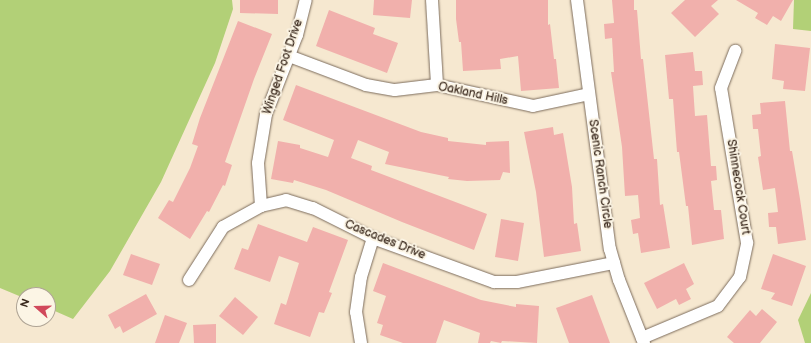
<!DOCTYPE html>
<html>
<head>
<meta charset="utf-8">
<style>
	body { margin:0 }
	#map { position:relative; width:811px; height:343px; overflow:hidden; background:#f6e8d0; font-family:"Balsamiq Sans",sans-serif }
	div>[style] { position:absolute }
	[style*='--x'] { left:calc(var(--x)*1px); top:calc(var(--y)*1px); width:calc(var(--w)*1px); rotate:calc(var(--a)*1deg) }
	.green>* { inset:0; background:#b2d077 }
	.building>* { inset:0; background:#f1b0ac }
	.roads { filter:drop-shadow(0 0 1px #7c6c5c) drop-shadow(0 0 1px #7c6c5c) }
	.minor>* { height:12px; margin:-6px; padding:0 6px; transform-origin:6px; border-radius:6px; background:#fff }
	span { translate:-50% -50%; white-space:nowrap; text-align:center; line-height:1.15; -webkit-text-stroke:4px #fcf5e5; paint-order:stroke }
	.street-label { font-size:12px; color:#3b2a1e }
	.north { position:absolute; left:16px; top:287px; width:40px; height:40px; box-sizing:border-box; background:#fcf5e5; border:1px solid #afa495; border-radius:50%; rotate:290deg; font-size:11px; font-weight:700; line-height:16px; text-align:center; color:#3b2a1e }
	.north::after { content:''; display:block; margin:auto; width:14px; height:18px; background:#d1495b; clip-path:polygon(50% 0,100% 100%,50% 72%,0 100%) }
</style>
</head>
<body>
<div id="map">
	<div class="green">
		<i style="clip-path:polygon(0 0,232px 0,233px 9px,215px 63px,161px 182px,110px 271px,73px 319px,48px 308px,48px 295px,24px 295px,24px 298px,0 288px)"></i>
		<i style="clip-path:polygon(794px 0,811px 0,811px 31px,793px 29px)"></i>
		<i style="clip-path:polygon(811px 293px,811px 343px,805px 343px,798px 320px)"></i>
	</div>
	<div class="building">
		<i style="clip-path:polygon(240px 0,278px 0,278px 14px,240px 13px)"></i>
		<i style="clip-path:polygon(374px 0,412px 0,410px 18px,373px 15px)"></i>
		<i style="clip-path:polygon(456px 0,548px 0,548px 25px,550px 24px,554px 59px,556px 59px,559px 88px,521px 91px,518px 56px,500px 59px,501px 69px,463px 71px,461px 42px,459px 42px,456px 19px)"></i>
		<i style="clip-path:polygon(612px 0,634px 0,634px 10px,637px 10px,641px 59px,643px 59px,654px 159px,657px 159px,660px 205px,663px 204px,670px 248px,641px 253px,638px 233px,633px 234px,631px 220px,640px 218px,638px 195px,625px 196px,622px 147px,611px 72px,614px 72px,612px 38px,605px 39px,604px 24px,614px 23px)"></i>
		<i style="clip-path:polygon(685px 0,718px 0,711px 6px,719px 14px,695px 37px,671px 13px)"></i>
		<i style="clip-path:polygon(736px 0,793px 0,781px 21px,773px 16px,767px 25px,755px 18px,758px 13px)"></i>
		<i style="clip-path:polygon(329px 10px,375px 28px,373px 34px,398px 43px,387px 73px,316px 46px)"></i>
		<i style="clip-path:polygon(238px 21px,272px 34px,254px 79px,225px 162px,232px 165px,225px 186px,223px 185px,209px 212px,207px 211px,190px 239px,158px 218px,169px 200px,173px 202px,190px 168px,198px 146px,192px 144px,200px 118px)"></i>
		<i style="clip-path:polygon(775px 44px,810px 48px,805px 91px,783px 89px,784px 81px,772px 79px)"></i>
		<i style="clip-path:polygon(693px 52px,695px 71px,702px 71px,703px 85px,693px 86px,695px 116px,707px 115px,711px 166px,716px 166px,717px 180px,711px 181px,714px 210px,721px 210px,724px 239px,692px 245px,688px 206px,686px 206px,679px 152px,677px 152px,673px 99px,669px 99px,665px 55px)"></i>
		<i style="clip-path:polygon(296px 85px,421px 132px,448px 138px,448px 141px,486px 145px,486px 142px,509px 141px,510px 173px,503px 172px,500px 180px,467px 181px,448px 179px,449px 177px,385px 164px,389px 152px,358px 140px,351px 158px,372px 166px,371px 170px,487px 214px,474px 250px,402px 222px,326px 190px,294px 180px,293px 183px,271px 179px,278px 141px,300px 145px,300px 148px,328px 157px,334px 140px,283px 120px)"></i>
		<i style="clip-path:polygon(785px 101px,790px 151px,792px 151px,800px 199px,806px 240px,778px 244px,776px 227px,769px 227px,768px 213px,778px 212px,775px 188px,763px 190px,758px 157px,761px 156px,758px 129px,753px 129px,752px 115px,761px 114px,760px 103px)"></i>
		<i style="clip-path:polygon(553px 127px,554px 135px,563px 133px,572px 187px,574px 224px,577px 223px,581px 251px,544px 257px,536px 192px,524px 132px)"></i>
		<i style="clip-path:polygon(501px 219px,524px 223px,518px 261px,495px 257px)"></i>
		<i style="clip-path:polygon(258px 224px,307px 242px,313px 227px,348px 240px,329px 292px,332px 293px,324px 313px,319px 312px,310px 337px,274px 324px,281px 303px,286px 305px,299px 263px,279px 256px,270px 282px,234px 269px,242px 248px,248px 250px)"></i>
		<i style="clip-path:polygon(131px 254px,160px 264px,152px 285px,123px 275px)"></i>
		<i style="clip-path:polygon(773px 254px,806px 266px,792px 306px,771px 299px,775px 293px,761px 289px)"></i>
		<i style="clip-path:polygon(383px 263px,481px 300px,516px 307px,516px 304px,539px 306px,537px 343px,502px 341px,501px 343px,491px 341px,490px 343px,478px 343px,480px 333px,444px 320px,436px 343px,403px 343px,380px 335px,383px 325px,377px 323px,386px 296px,373px 291px)"></i>
		<i style="clip-path:polygon(684px 263px,694px 284px,686px 289px,691px 299px,679px 305px,676px 299px,657px 309px,644px 283px)"></i>
		<i style="clip-path:polygon(146px 294px,157px 314px,123px 333px,120px 326px,115px 329px,108px 315px)"></i>
		<i style="clip-path:polygon(592px 295px,610px 343px,569px 343px,556px 308px)"></i>
		<i style="clip-path:polygon(235px 297px,258px 317px,243px 335px,219px 316px)"></i>
		<i style="clip-path:polygon(762px 309px,777px 322px,760px 343px,734px 343px,727px 337px,750px 310px,756px 316px)"></i>
		<i style="clip-path:polygon(165px 315px,187px 323px,179px 343px,155px 343px)"></i>
		<i style="clip-path:polygon(216px 324px,216px 343px,194px 343px,193px 325px)"></i>
	</div>
	<div class="roads">
		<div class="minor">
			<i style="--x:432;--y:0;--w:85;--a:86.6"></i>
			<i style="--x:577;--y:0;--w:251;--a:82.5"></i>
			<i style="--x:610;--y:249;--w:32;--a:74"></i>
			<i style="--x:619;--y:280;--w:68;--a:68.4"></i>
			<i style="--x:289;--y:56;--w:82;--a:20.6"></i>
			<i style="--x:366;--y:85;--w:29;--a:10"></i>
			<i style="--x:395;--y:90;--w:42;--a:-6.8"></i>
			<i style="--x:437;--y:85;--w:98;--a:12.3"></i>
			<i style="--x:533;--y:106;--w:57;--a:-12.1"></i>
			<i style="--x:261;--y:206;--w:43;--a:-94"></i>
			<i style="--x:258;--y:163;--w:50;--a:-80.7"></i>
			<i style="--x:266;--y:114;--w:85;--a:-68.6"></i>
			<i style="--x:297;--y:35;--w:36;--a:-76"></i>
			<i style="--x:189;--y:280;--w:63;--a:-57.3"></i>
			<i style="--x:223;--y:227;--w:43;--a:-28.9"></i>
			<i style="--x:261;--y:206;--w:26;--a:-13"></i>
			<i style="--x:286;--y:200;--w:28;--a:17"></i>
			<i style="--x:313;--y:208;--w:67;--a:26.6"></i>
			<i style="--x:373;--y:238;--w:129;--a:20"></i>
			<i style="--x:494;--y:282;--w:23;--a:0"></i>
			<i style="--x:517;--y:282;--w:99;--a:-11.1"></i>
			<i style="--x:642;--y:338;--w:82;--a:-22.8"></i>
			<i style="--x:718;--y:306;--w:36;--a:-53"></i>
			<i style="--x:740;--y:277;--w:35;--a:-78"></i>
			<i style="--x:747;--y:243;--w:157;--a:-99.5"></i>
			<i style="--x:721;--y:88;--w:40;--a:-69"></i>
			<i style="--x:361;--y:343;--w:31;--a:-99"></i>
			<i style="--x:356;--y:312;--w:35;--a:-82"></i>
			<i style="--x:361;--y:277;--w:41;--a:-72.9"></i>
		</div>
	</div>
	<div class="street-label">
		<span style="left:283px;top:67px;rotate:-71deg">Winged Foot Drive</span>
		<span style="left:473px;top:94px;rotate:12deg">Oakland Hills</span>
		<span style="left:600px;top:174px;rotate:82deg">Scenic Ranch Circle</span>
		<span style="left:738px;top:187px;rotate:81deg">Shinnecock Court</span>
		<span style="left:385px;top:240px;rotate:22deg">Cascades Drive</span>
	</div>
	<div class="north">N</div>
</div>
</body>
</html>
